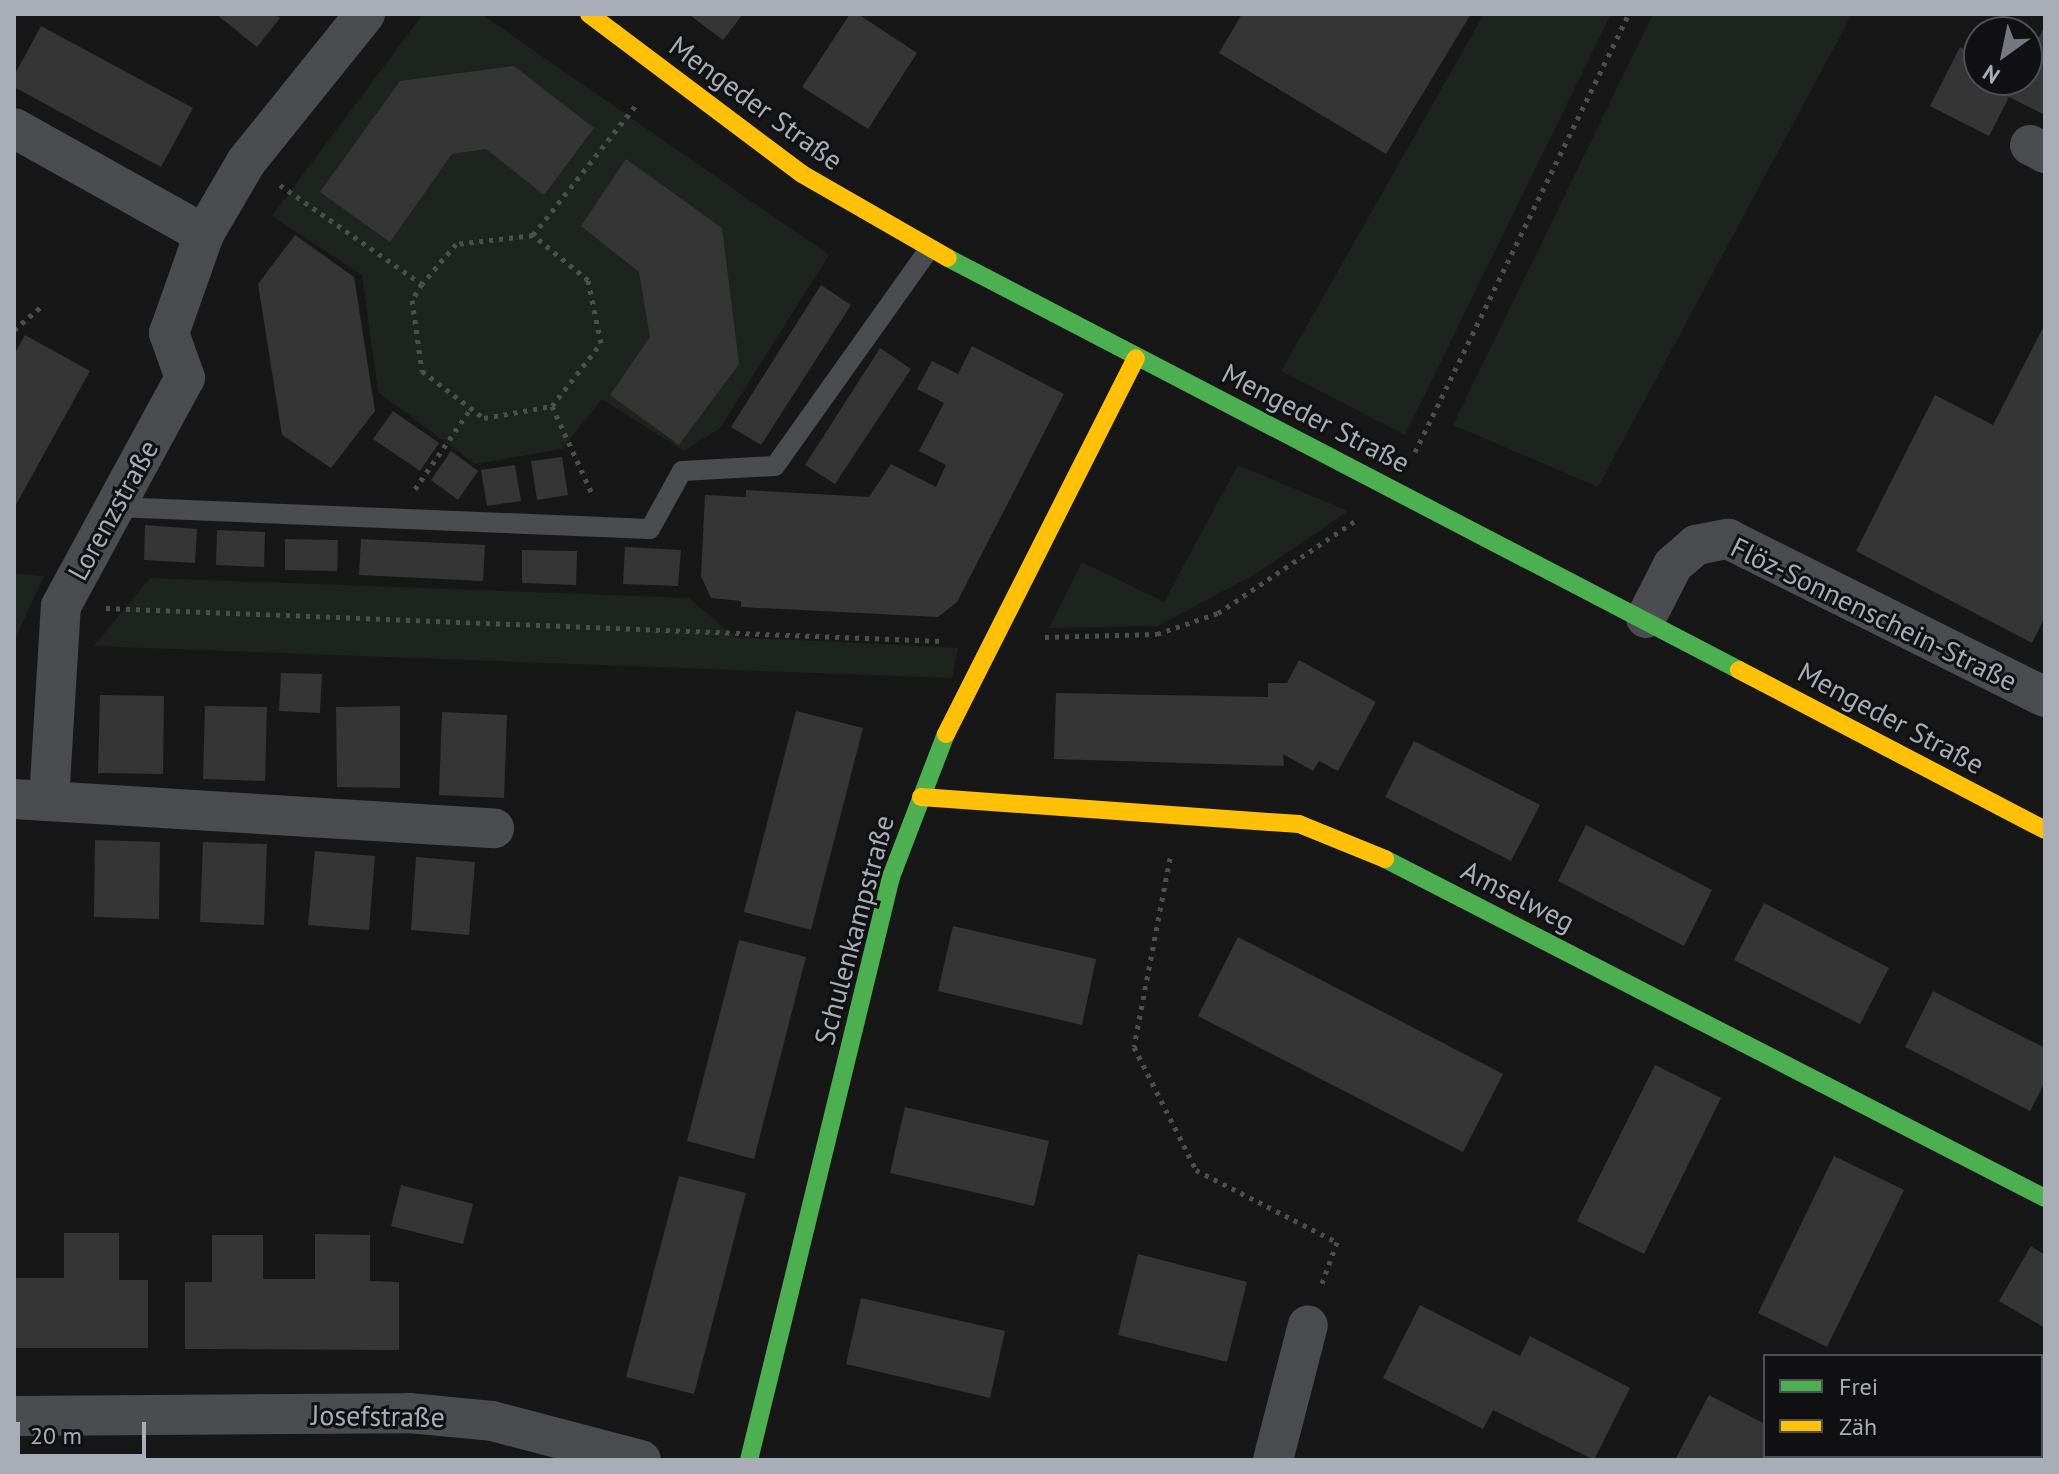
<!DOCTYPE html>
<html>
<head>
<meta charset="utf-8">
<style>
	body { margin:0 }
	#map { position:relative; width:2059px; height:1474px; overflow:hidden; background:#171717; font-family:"PT Sans",sans-serif }
	div>[style] { position:absolute }
	[style*='--x'] { left:calc(var(--x)*1px); top:calc(var(--y)*1px); width:calc(var(--w)*1px); rotate:calc(var(--a)*1deg) }
	.green>* { inset:0; background:#1d241e }
	.building>* { inset:0; background:#353536 }
	.path>* { height:5px; margin-top:-2.5px; transform-origin:0; background:repeating-linear-gradient(90deg,#4d4e52 0 4px,transparent 0 10px) }
	.lane>* { height:20px; margin:-10px; padding:0 10px; transform-origin:10px; border-radius:10px; background:#4b4c50 }
	.street>* { height:40px; margin:-20px; padding:0 20px; transform-origin:20px; border-radius:20px; background:#4b4c50 }
	.fast>* { height:18px; margin:-9px; padding:0 9px; transform-origin:9px; border-radius:9px; background:#4caf50 }
	.slow>* { height:18px; margin:-9px; padding:0 9px; transform-origin:9px; border-radius:9px; background:#ffc107 }
	span { translate:-50% -50%; white-space:nowrap; text-align:center; line-height:1.15; -webkit-text-stroke:6px #111113; paint-order:stroke }
	.street-label { font-size:28px; color:#a8adb8 }
	.frame { position:absolute; inset:0; border:16px solid #a8adb8; pointer-events:none }
	.legend { position:absolute; left:1763px; top:1354px; width:280px; height:104px; box-sizing:border-box; background:#111113; border:2px solid #4d4f55; margin:0; padding:10px 14px; list-style:none; font-size:24px; color:#a8adb8 }
	.legend li { display:flex; align-items:center; gap:16px; height:40px }
	.legend b { width:40px; border:2px solid #4d4f55 }
	.north { position:absolute; left:1963px; top:16px; width:80px; height:80px; box-sizing:border-box; background:#111113; border:2px solid #4d4f55; border-radius:50%; rotate:213deg; font-size:22px; font-weight:700; line-height:32px; text-align:center; color:#a8adb8 }
	.north::after { content:''; display:block; margin:auto; width:28px; height:36px; background:#757880; clip-path:polygon(50% 0,100% 100%,50% 72%,0 100%) }
	.scale { position:absolute; left:16px; top:1422px; width:130px; height:36px; box-sizing:border-box; border:4px solid #a8adb8; border-top:0; padding-left:10px; font-size:24px; line-height:28px; white-space:nowrap; color:#a8adb8; -webkit-text-stroke:6px #111113; paint-order:stroke }
</style>
</head>
<body>
<div id="map">
	<div class="green">
		<i style="clip-path:polygon(423px 14px,481px 14px,829px 255px,720px 428px,684px 451px,602px 399px,562px 449px,475px 464px,378px 392px,362px 275px,272px 216px)"></i>
		<i style="clip-path:polygon(1484px 14px,1611px 14px,1405px 435px,1281px 371px)"></i>
		<i style="clip-path:polygon(1653px 14px,1852px 14px,1598px 487px,1453px 425px)"></i>
		<i style="clip-path:polygon(1238px 465px,1348px 511px,1257px 573px,1158px 626px,1049px 628px,1082px 562px,1164px 602px)"></i>
		<i style="clip-path:polygon(14px 573px,44px 576px,14px 642px)"></i>
		<i style="clip-path:polygon(150px 578px,689px 598px,735px 637px,958px 648px,952px 678px,94px 646px)"></i>
	</div>
	<div class="building">
		<i style="clip-path:polygon(216px 14px,275px 14px,280px 18px,257px 47px)"></i>
		<i style="clip-path:polygon(688px 14px,743px 14px,723px 40px)"></i>
		<i style="clip-path:polygon(850px 14px,858px 14px,917px 53px,868px 129px,802px 87px)"></i>
		<i style="clip-path:polygon(1242px 14px,1471px 14px,1386px 154px,1219px 53px)"></i>
		<i style="clip-path:polygon(2045px 25px,2045px 115px,2009px 97px,1989px 136px,1930px 106px,1960px 47px,1979px 57px,1979px 80px,2027px 80px,2027px 61px)"></i>
		<i style="clip-path:polygon(41px 26px,193px 108px,161px 167px,14px 87px,14px 76px)"></i>
		<i style="clip-path:polygon(514px 66px,594px 128px,544px 195px,486px 149px,452px 154px,390px 242px,320px 192px,400px 81px)"></i>
		<i style="clip-path:polygon(626px 159px,722px 228px,739px 364px,679px 445px,610px 395px,650px 337px,639px 272px,581px 226px)"></i>
		<i style="clip-path:polygon(295px 235px,354px 277px,375px 411px,331px 468px,282px 435px,258px 284px)"></i>
		<i style="clip-path:polygon(821px 285px,851px 305px,761px 445px,731px 427px)"></i>
		<i style="clip-path:polygon(2045px 324px,2045px 617px,2032px 643px,1856px 551px,1935px 395px,1993px 425px)"></i>
		<i style="clip-path:polygon(25px 335px,90px 371px,14px 508px,14px 355px)"></i>
		<i style="clip-path:polygon(972px 346px,1064px 394px,957px 602px,938px 617px,741px 607px,741px 601px,711px 598px,701px 576px,705px 495px,746px 497px,746px 490px,869px 497px,891px 464px,936px 487px,946px 465px,919px 451px,944px 403px,917px 389px,932px 361px,958px 374px)"></i>
		<i style="clip-path:polygon(880px 348px,911px 369px,835px 484px,805px 465px)"></i>
		<i style="clip-path:polygon(393px 411px,439px 443px,420px 471px,373px 439px)"></i>
		<i style="clip-path:polygon(451px 451px,478px 471px,458px 500px,431px 480px)"></i>
		<i style="clip-path:polygon(562px 457px,568px 495px,537px 500px,531px 461px)"></i>
		<i style="clip-path:polygon(515px 465px,521px 501px,487px 506px,481px 470px)"></i>
		<i style="clip-path:polygon(145px 525px,197px 529px,195px 563px,144px 560px)"></i>
		<i style="clip-path:polygon(217px 530px,265px 532px,264px 567px,216px 565px)"></i>
		<i style="clip-path:polygon(285px 539px,338px 540px,337px 571px,285px 570px)"></i>
		<i style="clip-path:polygon(361px 539px,485px 545px,483px 581px,359px 575px)"></i>
		<i style="clip-path:polygon(625px 547px,681px 550px,678px 586px,623px 584px)"></i>
		<i style="clip-path:polygon(522px 550px,577px 551px,576px 585px,522px 583px)"></i>
		<i style="clip-path:polygon(1299px 660px,1376px 702px,1338px 771px,1319px 761px,1313px 771px,1283px 754px,1284px 766px,1054px 759px,1056px 693px,1268px 697px,1268px 683px,1287px 683px)"></i>
		<i style="clip-path:polygon(281px 673px,322px 674px,320px 713px,279px 711px)"></i>
		<i style="clip-path:polygon(100px 695px,164px 696px,163px 774px,98px 773px)"></i>
		<i style="clip-path:polygon(205px 706px,267px 707px,265px 781px,203px 779px)"></i>
		<i style="clip-path:polygon(400px 706px,400px 788px,337px 787px,336px 707px)"></i>
		<i style="clip-path:polygon(796px 711px,863px 728px,811px 930px,744px 912px)"></i>
		<i style="clip-path:polygon(442px 712px,507px 715px,504px 798px,439px 795px)"></i>
		<i style="clip-path:polygon(1414px 741px,1540px 805px,1511px 861px,1385px 797px)"></i>
		<i style="clip-path:polygon(1586px 825px,1712px 890px,1684px 946px,1558px 881px)"></i>
		<i style="clip-path:polygon(95px 840px,160px 842px,159px 919px,94px 917px)"></i>
		<i style="clip-path:polygon(203px 842px,267px 844px,264px 925px,200px 922px)"></i>
		<i style="clip-path:polygon(315px 851px,375px 856px,369px 930px,308px 925px)"></i>
		<i style="clip-path:polygon(416px 857px,475px 862px,469px 935px,411px 930px)"></i>
		<i style="clip-path:polygon(1764px 903px,1889px 968px,1860px 1024px,1734px 960px)"></i>
		<i style="clip-path:polygon(953px 926px,1096px 959px,1082px 1025px,938px 991px)"></i>
		<i style="clip-path:polygon(1238px 937px,1503px 1074px,1463px 1152px,1198px 1016px)"></i>
		<i style="clip-path:polygon(739px 940px,806px 957px,754px 1159px,687px 1141px)"></i>
		<i style="clip-path:polygon(1933px 991px,2045px 1048px,2045px 1082px,2030px 1111px,1905px 1047px)"></i>
		<i style="clip-path:polygon(1655px 1065px,1721px 1098px,1644px 1254px,1577px 1221px)"></i>
		<i style="clip-path:polygon(905px 1107px,1049px 1141px,1034px 1206px,890px 1173px)"></i>
		<i style="clip-path:polygon(1834px 1156px,1904px 1190px,1827px 1347px,1758px 1313px)"></i>
		<i style="clip-path:polygon(679px 1176px,746px 1193px,694px 1394px,626px 1377px)"></i>
		<i style="clip-path:polygon(401px 1185px,473px 1204px,463px 1244px,391px 1226px)"></i>
		<i style="clip-path:polygon(64px 1233px,119px 1233px,119px 1280px,148px 1280px,148px 1348px,14px 1348px,14px 1278px,64px 1278px)"></i>
		<i style="clip-path:polygon(315px 1234px,370px 1235px,370px 1281px,399px 1282px,399px 1350px,185px 1349px,185px 1282px,212px 1282px,212px 1235px,263px 1235px,263px 1279px,315px 1279px)"></i>
		<i style="clip-path:polygon(2031px 1246px,2045px 1255px,2045px 1328px,1999px 1301px)"></i>
		<i style="clip-path:polygon(1138px 1254px,1247px 1282px,1227px 1362px,1118px 1335px)"></i>
		<i style="clip-path:polygon(861px 1298px,1005px 1331px,990px 1398px,846px 1364px)"></i>
		<i style="clip-path:polygon(1420px 1305px,1520px 1356px,1530px 1336px,1630px 1388px,1594px 1460px,1493px 1410px,1483px 1429px,1383px 1378px)"></i>
		<i style="clip-path:polygon(1709px 1395px,1765px 1424px,1765px 1456px,1804px 1456px,1801px 1460px,1675px 1460px)"></i>
		<i style="clip-path:polygon(1935px 1456px,2013px 1456px,1933px 1460px)"></i>
	</div>
	<div class="path">
		<i style="--x:280;--y:185;--w:173;--a:34.9"></i>
		<i style="--x:422;--y:284;--w:19;--a:122"></i>
		<i style="--x:412;--y:300;--w:72;--a:82"></i>
		<i style="--x:422;--y:371;--w:78;--a:37.2"></i>
		<i style="--x:484;--y:418;--w:69;--a:-10"></i>
		<i style="--x:552;--y:406;--w:80;--a:-52.1"></i>
		<i style="--x:601;--y:343;--w:64;--a:-101.7"></i>
		<i style="--x:588;--y:280;--w:71;--a:-140.7"></i>
		<i style="--x:533;--y:235;--w:78;--a:173.3"></i>
		<i style="--x:456;--y:244;--w:52;--a:130.4"></i>
		<i style="--x:533;--y:235;--w:167;--a:-51.6"></i>
		<i style="--x:14;--y:330;--w:35;--a:-41"></i>
		<i style="--x:552;--y:406;--w:99;--a:65.5"></i>
		<i style="--x:1415;--y:452;--w:487;--a:-64"></i>
		<i style="--x:415;--y:489;--w:98;--a:-55.3"></i>
		<i style="--x:106;--y:608;--w:838;--a:2.26"></i>
		<i style="--x:1045;--y:637;--w:112;--a:-1.5"></i>
		<i style="--x:1157;--y:634;--w:65;--a:-19"></i>
		<i style="--x:1218;--y:613;--w:165;--a:-33.9"></i>
		<i style="--x:1170;--y:858;--w:192;--a:100.8"></i>
		<i style="--x:1134;--y:1047;--w:138;--a:63.2"></i>
		<i style="--x:1196;--y:1170;--w:158;--a:27.1"></i>
		<i style="--x:1337;--y:1242;--w:47;--a:110"></i>
	</div>
	<div class="lane">
		<i style="--x:115;--y:507;--w:535;--a:2.35"></i>
		<i style="--x:650;--y:529;--w:66;--a:-61.1"></i>
		<i style="--x:682;--y:471;--w:93;--a:-3.1"></i>
		<i style="--x:775;--y:466;--w:266;--a:-54.6"></i>
	</div>
	<div class="street">
		<i style="--x:14;--y:128;--w:218;--a:29.2"></i>
		<i style="--x:2030;--y:145;--w:17;--a:28"></i>
		<i style="--x:1646;--y:618;--w:59;--a:-63"></i>
		<i style="--x:1673;--y:565;--w:30;--a:-41"></i>
		<i style="--x:1696;--y:545;--w:33;--a:-11"></i>
		<i style="--x:1728;--y:539;--w:354;--a:26.5"></i>
		<i style="--x:14;--y:799;--w:481;--a:3.5"></i>
		<i style="--x:49;--y:800;--w:194;--a:-86.5"></i>
		<i style="--x:61;--y:606;--w:260;--a:-61.5"></i>
		<i style="--x:185;--y:378;--w:48;--a:-109.6"></i>
		<i style="--x:169;--y:333;--w:105;--a:-70.5"></i>
		<i style="--x:204;--y:234;--w:83;--a:-59.7"></i>
		<i style="--x:246;--y:162;--w:190;--a:-51.2"></i>
		<i style="--x:14;--y:1416;--w:395;--a:-0.4"></i>
		<i style="--x:409;--y:1413;--w:83;--a:5.5"></i>
		<i style="--x:492;--y:1421;--w:154;--a:14.7"></i>
		<i style="--x:1273;--y:1460;--w:139;--a:-75.5"></i>
	</div>
	<div class="fast">
		<i style="--x:948;--y:258;--w:892;--a:27.51"></i>
		<i style="--x:1385;--y:859;--w:742;--a:27.19"></i>
		<i style="--x:749;--y:1460;--w:600;--a:-76.31"></i>
		<i style="--x:891;--y:877;--w:153;--a:-69"></i>
	</div>
	<div class="slow">
		<i style="--x:589;--y:14;--w:266;--a:36.9"></i>
		<i style="--x:802;--y:174;--w:168;--a:29.9"></i>
		<i style="--x:1739;--y:670;--w:345;--a:27.6"></i>
		<i style="--x:946;--y:734;--w:421;--a:-63.2"></i>
		<i style="--x:921;--y:797;--w:379;--a:4.1"></i>
		<i style="--x:1299;--y:824;--w:93;--a:22.1"></i>
	</div>
	<div class="street-label">
		<span style="left:756px;top:103px;rotate:36deg">Mengeder Straße</span>
		<span style="left:1316px;top:418px;rotate:27deg">Mengeder Straße</span>
		<span style="left:113px;top:510px;rotate:-61deg">Lorenzstraße</span>
		<span style="left:1874px;top:614px;rotate:26deg">Flöz-Sonnenschein-Straße</span>
		<span style="left:1891px;top:718px;rotate:28deg">Mengeder Straße</span>
		<span style="left:1518px;top:896px;rotate:27deg">Amselweg</span>
		<span style="left:854px;top:930px;rotate:-75deg">Schulenkampstraße</span>
		<span style="left:378px;top:1416px;rotate:1deg">Josefstraße</span>
	</div>
	<div class="frame"></div>
	<ul class="legend">
	<li><b style="height:10px;background:#4caf50"></b>Frei</li>
	<li><b style="height:10px;background:#ffc107"></b>Zäh</li>
	</ul>
	<div class="north">N</div>
	<div class="scale">20 m</div>
</div>
</body>
</html>
